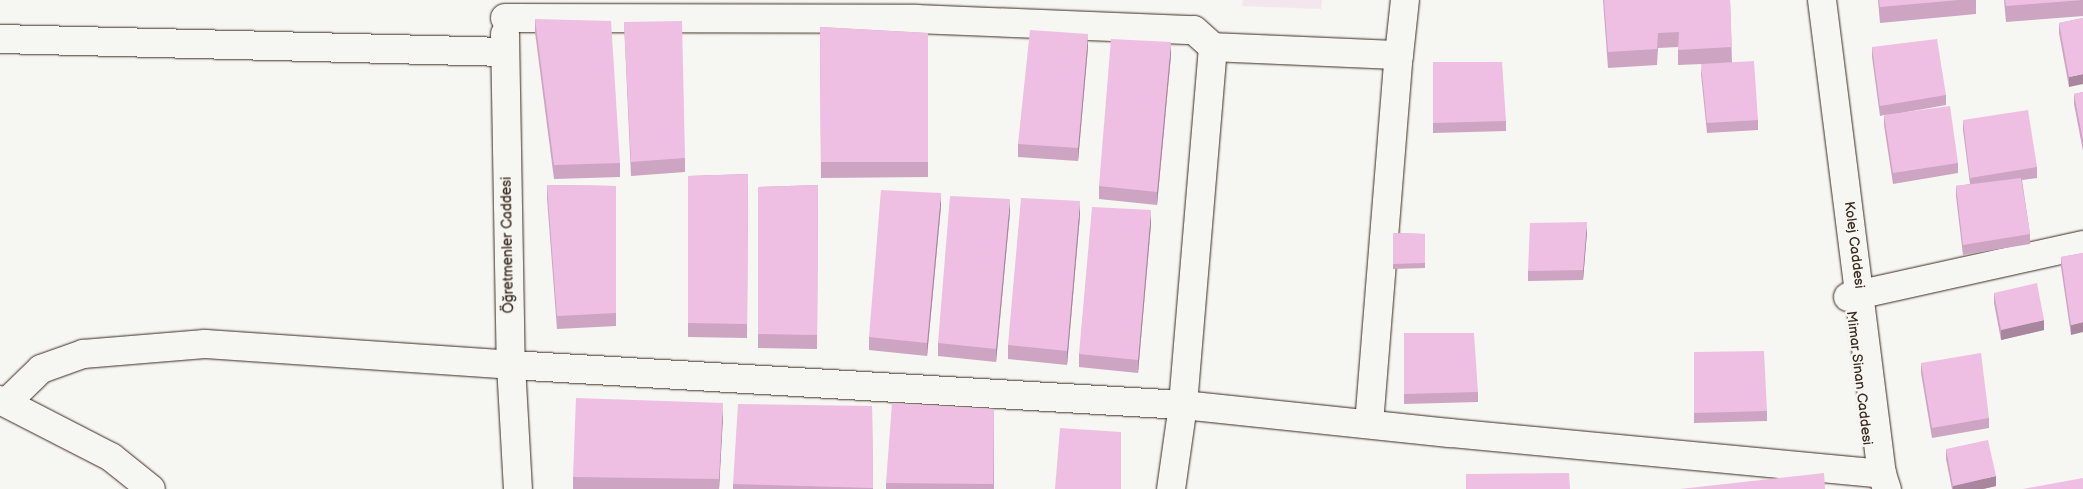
<!DOCTYPE html>
<html>
<head>
<meta charset="utf-8">
<style>
	body { margin:0 }
	#map { position:relative; width:2083px; height:489px; overflow:hidden; background:#f6f6f2; font-family:"Balsamiq Sans",sans-serif }
	div>[style] { position:absolute }
	[style*='--x'] { left:calc(var(--x)*1px); top:calc(var(--y)*1px); width:calc(var(--w)*1px); rotate:calc(var(--a)*1deg) }
	.built>* { inset:0; background:#f4e6ed }
	.roads { filter:drop-shadow(0 0 1px #3b2a1e) drop-shadow(0 0 1px #3b2a1e) }
	.minor>* { height:28px; margin:-14px; padding:0 14px; transform-origin:14px; border-radius:14px; background:#f6f6f2 }
	.tertiary>* { height:28px; margin:-14px; padding:0 14px; transform-origin:14px; border-radius:14px; background:#f6f6f2 }
	.wall>* { inset:0; background:#cda4c2 }
	.shaded-wall>* { inset:0; background:#a7869e }
	.building>* { inset:0; background:#eebfe2 }
	span { translate:-50% -50%; white-space:nowrap; text-align:center; line-height:1.15; -webkit-text-stroke:5px #f6f6f2; paint-order:stroke }
	.street-label { font-size:14px; color:#3b2a1e }
</style>
</head>
<body>
<div id="map">
	<div class="built">
		<i style="clip-path:polygon(1243px 0,1322px 0,1321px 9px,1242px 6px)"></i>
	</div>
	<div class="roads">
		<div class="minor">
			<i style="--x:505;--y:18;--w:411;--a:0.1"></i>
			<i style="--x:916;--y:19;--w:278;--a:2.3"></i>
			<i style="--x:1194;--y:30;--w:25;--a:42"></i>
			<i style="--x:1213;--y:47;--w:359;--a:94.8"></i>
			<i style="--x:1183;--y:405;--w:85;--a:98.1"></i>
			<i style="--x:505;--y:34;--w:331;--a:89"></i>
			<i style="--x:511;--y:365;--w:124;--a:86.8"></i>
			<i style="--x:0;--y:39;--w:505;--a:1.47"></i>
			<i style="--x:1213;--y:47;--w:186;--a:2.5"></i>
			<i style="--x:1848;--y:297;--w:241;--a:-12.5"></i>
			<i style="--x:7;--y:402;--w:47;--a:-44.1"></i>
			<i style="--x:41;--y:369;--w:45;--a:-19.7"></i>
			<i style="--x:83;--y:354;--w:122;--a:-4.7"></i>
			<i style="--x:205;--y:344;--w:307;--a:3.9"></i>
			<i style="--x:511;--y:365;--w:673;--a:3.41"></i>
			<i style="--x:1183;--y:405;--w:268;--a:6"></i>
			<i style="--x:1450;--y:433;--w:434;--a:5.4"></i>
			<i style="--x:1369;--y:424;--w:370;--a:-85.4"></i>
			<i style="--x:1399;--y:55;--w:55;--a:-83.8"></i>
		</div>
		<div class="tertiary">
			<i style="--x:1822;--y:0;--w:478;--a:82.8"></i>
			<i style="--x:1882;--y:474;--w:16;--a:72"></i>
			<i style="--x:0;--y:400;--w:125;--a:27.2"></i>
			<i style="--x:111;--y:457;--w:51;--a:38.7"></i>
		</div>
	</div>
	<div class="wall">
		<i style="clip-path:polygon(1603px 0,1730px 0,1732px 62px,1758px 120px,1758px 130px,1707px 133px,1701px 74px,1702px 64px,1678px 65px,1678px 47px,1658px 48px,1657px 65px,1608px 68px)"></i>
		<i style="clip-path:polygon(1878px 0,1976px 0,1976px 14px,1880px 23px)"></i>
		<i style="clip-path:polygon(2004px 0,2083px 0,2083px 16px,2006px 22px)"></i>
		<i style="clip-path:polygon(2083px 18px,2069px 87px,2059px 33px,2059px 23px)"></i>
		<i style="clip-path:polygon(535px 19px,620px 163px,620px 177px,554px 179px,535px 32px)"></i>
		<i style="clip-path:polygon(624px 22px,685px 158px,685px 172px,631px 176px)"></i>
		<i style="clip-path:polygon(820px 27px,928px 33px,928px 177px,821px 178px)"></i>
		<i style="clip-path:polygon(1088px 47px,1078px 161px,1018px 157px,1018px 144px)"></i>
		<i style="clip-path:polygon(1872px 47px,1946px 95px,1946px 105px,1901px 113px,1958px 163px,1958px 173px,1893px 184px,1884px 125px,1884px 115px,1880px 116px,1872px 57px)"></i>
		<i style="clip-path:polygon(1171px 55px,1157px 205px,1099px 199px,1099px 186px)"></i>
		<i style="clip-path:polygon(1433px 62px,1506px 121px,1506px 131px,1433px 133px)"></i>
		<i style="clip-path:polygon(2083px 92px,2083px 151px,2074px 104px,2074px 94px)"></i>
		<i style="clip-path:polygon(1963px 120px,2037px 167px,2037px 178px,2022px 180px,2030px 234px,2030px 244px,1963px 255px,1956px 196px,1956px 186px,1970px 184px,1963px 130px)"></i>
		<i style="clip-path:polygon(748px 174px,747px 338px,688px 337px,688px 176px)"></i>
		<i style="clip-path:polygon(547px 185px,616px 186px,616px 326px,557px 329px,547px 198px)"></i>
		<i style="clip-path:polygon(818px 185px,817px 349px,758px 348px,758px 187px)"></i>
		<i style="clip-path:polygon(941px 206px,927px 356px,869px 350px,869px 337px)"></i>
		<i style="clip-path:polygon(1010px 212px,996px 362px,938px 356px,938px 343px)"></i>
		<i style="clip-path:polygon(1080px 215px,1067px 365px,1008px 359px,1008px 345px)"></i>
		<i style="clip-path:polygon(1151px 224px,1138px 373px,1079px 367px,1079px 354px)"></i>
		<i style="clip-path:polygon(1587px 232px,1583px 280px,1528px 281px,1528px 271px)"></i>
		<i style="clip-path:polygon(1393px 233px,1425px 234px,1425px 268px,1393px 269px)"></i>
		<i style="clip-path:polygon(2083px 253px,2071px 335px,2061px 267px,2061px 257px)"></i>
		<i style="clip-path:polygon(1994px 293px,2044px 330px,2001px 340px,1994px 303px)"></i>
		<i style="clip-path:polygon(1404px 333px,1478px 392px,1478px 402px,1404px 404px)"></i>
		<i style="clip-path:polygon(1694px 352px,1767px 411px,1767px 421px,1694px 423px)"></i>
		<i style="clip-path:polygon(1921px 363px,1989px 418px,1989px 428px,1932px 438px,1921px 373px)"></i>
		<i style="clip-path:polygon(872px 406px,873px 489px,733px 489px,733px 484px)"></i>
		<i style="clip-path:polygon(994px 409px,994px 489px,886px 489px,886px 483px)"></i>
		<i style="clip-path:polygon(723px 416px,719px 489px,573px 489px,573px 477px)"></i>
		<i style="clip-path:polygon(1946px 449px,1996px 486px,1983px 489px,1952px 489px,1946px 459px)"></i>
	</div>
	<div class="shaded-wall">
		<i style="clip-path:polygon(1088px 34px,1088px 47px,1078px 161px,1078px 148px)"></i>
		<i style="clip-path:polygon(1171px 42px,1171px 55px,1157px 205px,1157px 192px)"></i>
		<i style="clip-path:polygon(2083px 74px,2083px 84px,2069px 87px,2069px 77px)"></i>
		<i style="clip-path:polygon(941px 193px,941px 206px,927px 356px,927px 343px)"></i>
		<i style="clip-path:polygon(1010px 199px,1010px 212px,996px 362px,996px 349px)"></i>
		<i style="clip-path:polygon(1080px 201px,1080px 215px,1067px 365px,1067px 351px)"></i>
		<i style="clip-path:polygon(1151px 210px,1151px 224px,1138px 373px,1138px 360px)"></i>
		<i style="clip-path:polygon(1587px 222px,1587px 232px,1583px 280px,1583px 270px)"></i>
		<i style="clip-path:polygon(2044px 320px,2044px 330px,2001px 340px,2001px 330px)"></i>
		<i style="clip-path:polygon(2083px 322px,2083px 332px,2071px 335px,2071px 325px)"></i>
		<i style="clip-path:polygon(723px 403px,723px 416px,719px 489px,719px 479px)"></i>
		<i style="clip-path:polygon(1996px 476px,1996px 486px,1983px 489px,1953px 489px,1953px 486px)"></i>
	</div>
	<div class="building">
		<i style="clip-path:polygon(1604px 0,1730px 0,1732px 47px,1678px 50px,1679px 32px,1658px 33px,1657px 49px,1608px 52px)"></i>
		<i style="clip-path:polygon(1879px 0,1959px 0,1880px 7px)"></i>
		<i style="clip-path:polygon(2005px 0,2083px 0,2006px 6px)"></i>
		<i style="clip-path:polygon(2083px 18px,2083px 74px,2069px 77px,2059px 23px)"></i>
		<i style="clip-path:polygon(535px 19px,611px 21px,620px 163px,554px 165px)"></i>
		<i style="clip-path:polygon(682px 21px,685px 158px,631px 162px,624px 22px)"></i>
		<i style="clip-path:polygon(820px 27px,928px 33px,928px 162px,821px 162px)"></i>
		<i style="clip-path:polygon(1030px 30px,1088px 34px,1078px 148px,1018px 144px)"></i>
		<i style="clip-path:polygon(1111px 39px,1171px 42px,1157px 192px,1099px 186px)"></i>
		<i style="clip-path:polygon(1937px 39px,1946px 95px,1880px 106px,1872px 47px)"></i>
		<i style="clip-path:polygon(1754px 61px,1758px 120px,1707px 123px,1701px 64px)"></i>
		<i style="clip-path:polygon(1433px 62px,1502px 62px,1506px 121px,1433px 123px)"></i>
		<i style="clip-path:polygon(2083px 92px,2083px 141px,2074px 94px)"></i>
		<i style="clip-path:polygon(1950px 106px,1958px 163px,1893px 173px,1884px 115px)"></i>
		<i style="clip-path:polygon(2028px 110px,2037px 167px,1970px 178px,1963px 120px)"></i>
		<i style="clip-path:polygon(748px 174px,747px 324px,688px 323px,688px 176px)"></i>
		<i style="clip-path:polygon(2021px 178px,2030px 234px,1963px 245px,1956px 186px)"></i>
		<i style="clip-path:polygon(547px 185px,616px 186px,616px 313px,557px 316px)"></i>
		<i style="clip-path:polygon(818px 185px,817px 335px,758px 334px,758px 187px)"></i>
		<i style="clip-path:polygon(881px 190px,941px 193px,927px 343px,869px 337px)"></i>
		<i style="clip-path:polygon(950px 196px,1010px 199px,996px 349px,938px 343px)"></i>
		<i style="clip-path:polygon(1021px 198px,1080px 201px,1067px 351px,1008px 345px)"></i>
		<i style="clip-path:polygon(1092px 207px,1151px 210px,1138px 360px,1079px 354px)"></i>
		<i style="clip-path:polygon(1587px 222px,1583px 270px,1528px 271px,1530px 223px)"></i>
		<i style="clip-path:polygon(1393px 233px,1425px 234px,1425px 263px,1393px 264px)"></i>
		<i style="clip-path:polygon(2083px 253px,2083px 322px,2071px 325px,2061px 257px)"></i>
		<i style="clip-path:polygon(2037px 283px,2044px 320px,2001px 330px,1994px 293px)"></i>
		<i style="clip-path:polygon(1404px 333px,1474px 333px,1478px 392px,1404px 394px)"></i>
		<i style="clip-path:polygon(1764px 351px,1767px 411px,1694px 413px,1694px 352px)"></i>
		<i style="clip-path:polygon(1981px 353px,1989px 418px,1932px 428px,1921px 363px)"></i>
		<i style="clip-path:polygon(576px 398px,723px 403px,719px 479px,573px 477px)"></i>
		<i style="clip-path:polygon(892px 403px,994px 409px,993px 484px,886px 483px)"></i>
		<i style="clip-path:polygon(738px 404px,872px 406px,873px 488px,733px 484px)"></i>
		<i style="clip-path:polygon(1060px 428px,1121px 432px,1121px 489px,1055px 489px)"></i>
		<i style="clip-path:polygon(1988px 440px,1996px 476px,1953px 486px,1946px 449px)"></i>
		<i style="clip-path:polygon(1569px 473px,1570px 489px,1466px 489px,1466px 474px)"></i>
		<i style="clip-path:polygon(1824px 473px,1825px 489px,1680px 489px)"></i>
		<i style="clip-path:polygon(2083px 478px,2083px 489px,2023px 489px)"></i>
	</div>
	<div class="street-label">
		<span style="left:508px;top:245px;rotate:-91deg">Öğretmenler Caddesi</span>
		<span style="left:1854px;top:245px;rotate:83deg">Kolej Caddesi</span>
		<span style="left:1859px;top:378px;rotate:83deg">Mimar Sinan Caddesi</span>
	</div>
</div>
</body>
</html>
